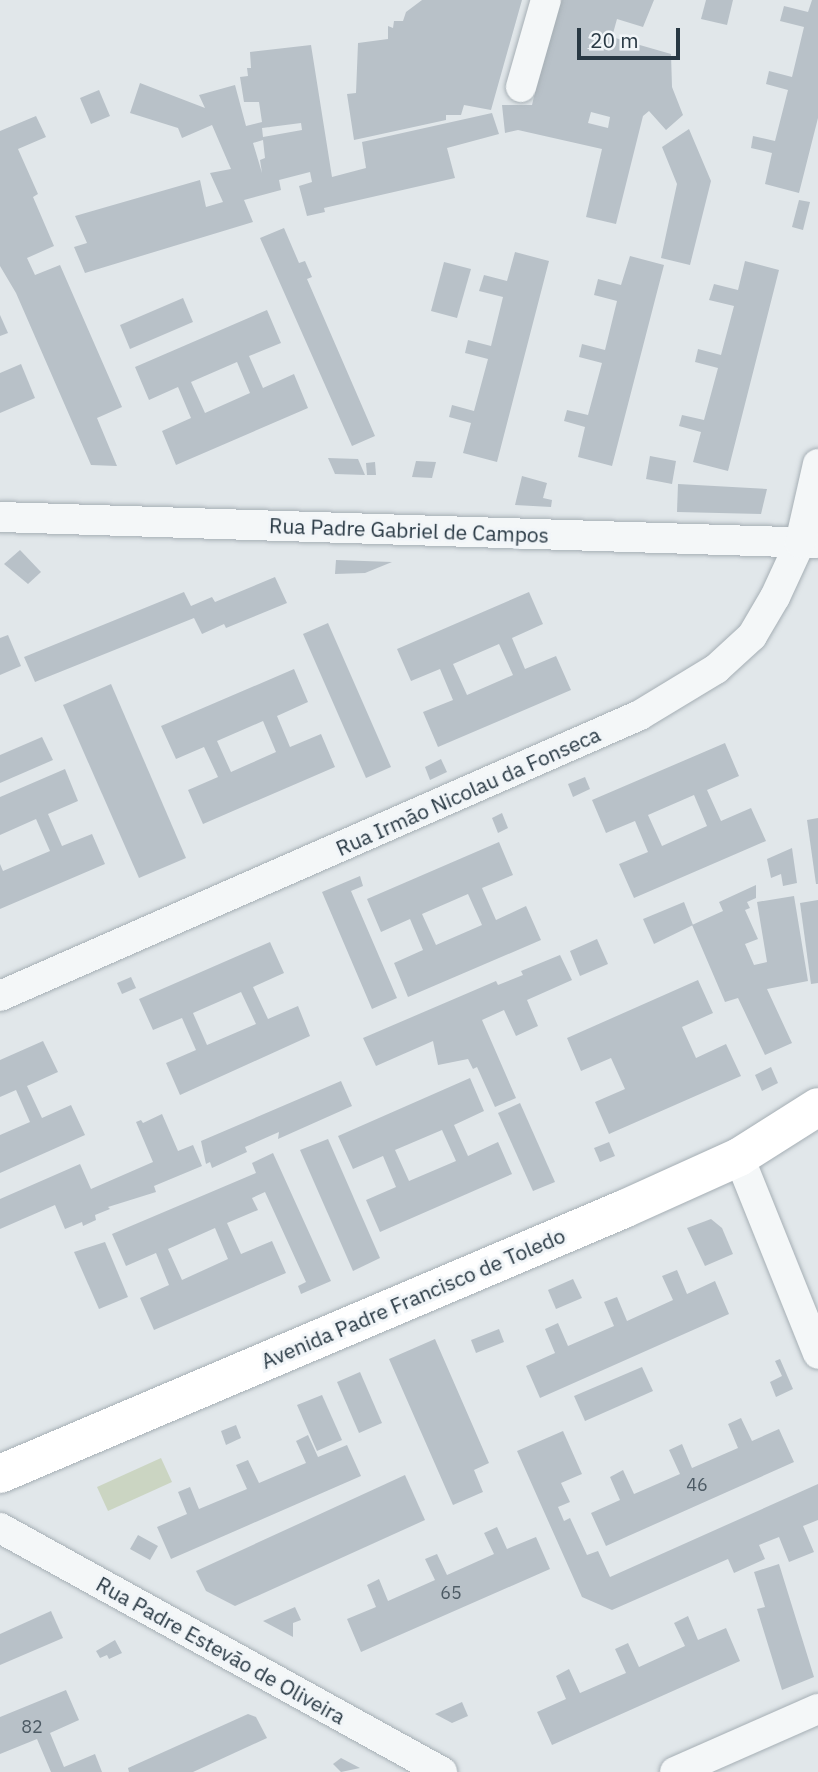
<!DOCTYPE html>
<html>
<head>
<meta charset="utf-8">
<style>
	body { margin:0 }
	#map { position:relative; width:818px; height:1772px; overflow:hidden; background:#e1e7ea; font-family:"IBM Plex Sans",sans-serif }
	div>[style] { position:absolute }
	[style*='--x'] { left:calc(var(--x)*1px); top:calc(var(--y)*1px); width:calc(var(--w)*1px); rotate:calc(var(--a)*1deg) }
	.green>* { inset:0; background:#cbd5c2 }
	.building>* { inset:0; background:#b8c1c8 }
	.roads { filter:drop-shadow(0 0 2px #a6afb5) drop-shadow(0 0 2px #a6afb5) }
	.street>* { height:30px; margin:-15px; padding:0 15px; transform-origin:15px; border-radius:15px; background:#f4f7f8 }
	.secondary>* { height:38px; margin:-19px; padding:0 19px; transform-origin:19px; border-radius:19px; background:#fff }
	span { translate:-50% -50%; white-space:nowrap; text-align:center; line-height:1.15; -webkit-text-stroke:6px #f1f5f8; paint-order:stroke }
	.number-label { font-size:18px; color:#4c5a64 }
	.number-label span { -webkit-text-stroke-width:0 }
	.street-label { font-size:21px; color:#283843 }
	.scale { position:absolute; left:577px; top:28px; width:103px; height:32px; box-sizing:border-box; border:4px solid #283843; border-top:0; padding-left:9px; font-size:21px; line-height:24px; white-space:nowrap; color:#283843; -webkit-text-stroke:5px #f1f5f8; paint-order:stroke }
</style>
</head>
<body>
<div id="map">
	<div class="green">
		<i style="clip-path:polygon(161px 1458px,172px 1482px,108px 1511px,97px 1487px)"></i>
	</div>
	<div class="building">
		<i style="clip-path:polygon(422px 0,522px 0,491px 110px,464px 105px,461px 115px,446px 115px,446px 120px,354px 140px,347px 94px,356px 93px,358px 43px,388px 39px,388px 26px,393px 28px,394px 21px,403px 21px,406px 12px)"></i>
		<i style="clip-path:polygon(evenodd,557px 0,654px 0,643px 27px,617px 19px,612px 37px,671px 54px,672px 87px,683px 115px,666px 130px,649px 111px,643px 116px,616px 224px,586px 217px,602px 149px,518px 130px,505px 133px,502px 105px,532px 105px,557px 0,591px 112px,610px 117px,608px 128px,588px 123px,591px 112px)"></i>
		<i style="clip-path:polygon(706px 0,733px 0,727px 25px,701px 19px)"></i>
		<i style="clip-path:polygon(812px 0,818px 0,818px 118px,799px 193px,765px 184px,772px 153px,751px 148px,753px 136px,775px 141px,788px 90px,766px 84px,769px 71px,792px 77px,804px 27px,780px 21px,784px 6px,808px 12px)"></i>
		<i style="clip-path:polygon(evenodd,311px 45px,332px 177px,366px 168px,362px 142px,492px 113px,499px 134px,447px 148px,455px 178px,324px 208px,325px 212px,307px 216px,299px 186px,312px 182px,310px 172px,279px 180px,281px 190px,244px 200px,253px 222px,85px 273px,74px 247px,87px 243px,75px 216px,200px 180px,206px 207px,223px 202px,210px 173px,231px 169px,212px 125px,182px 138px,178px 128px,130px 113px,140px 83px,205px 108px,199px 95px,235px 85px,246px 126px,262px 122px,259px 102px,244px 102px,240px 77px,248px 76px,247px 68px,251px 68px,250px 52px,311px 45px,301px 123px,302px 130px,263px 137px,262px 128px,301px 123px,311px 45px,263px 140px,265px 158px,260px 160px,262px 173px,253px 143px,263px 140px)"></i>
		<i style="clip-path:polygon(99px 90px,110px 116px,91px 124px,80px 98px)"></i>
		<i style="clip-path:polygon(36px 116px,46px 137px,18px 149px,38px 194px,33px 197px,54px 246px,27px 258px,35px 275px,60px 265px,122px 407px,97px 418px,117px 466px,91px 465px,16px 293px,0 266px,0 131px)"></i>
		<i style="clip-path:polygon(689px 129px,711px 181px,690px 265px,661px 258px,677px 184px,662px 147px)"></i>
		<i style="clip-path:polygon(799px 200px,810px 202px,803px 230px,792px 227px)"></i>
		<i style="clip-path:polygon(284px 228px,299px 263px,305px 261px,312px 277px,307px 279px,375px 436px,352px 446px,260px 238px)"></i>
		<i style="clip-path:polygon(515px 252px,549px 261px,497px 462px,463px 453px,471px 423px,449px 417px,452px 405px,474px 411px,488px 359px,465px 353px,468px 340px,491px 346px,503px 297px,479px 291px,484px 275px,507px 281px)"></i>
		<i style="clip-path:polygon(630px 256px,664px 265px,612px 466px,578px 457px,585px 427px,564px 421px,567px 410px,588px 415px,602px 363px,579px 357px,582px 344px,605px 350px,617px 301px,594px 295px,598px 279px,621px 285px)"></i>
		<i style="clip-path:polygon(745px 261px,779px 270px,728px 471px,693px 462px,701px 432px,679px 426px,682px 415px,704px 420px,718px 368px,695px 362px,698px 349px,721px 355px,734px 306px,709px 300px,714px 284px,738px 290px)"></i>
		<i style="clip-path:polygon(444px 262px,471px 269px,457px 318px,431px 311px)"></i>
		<i style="clip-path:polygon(183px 298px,193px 322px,130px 349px,120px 325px)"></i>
		<i style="clip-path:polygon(evenodd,267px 310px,281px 343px,249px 356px,263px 388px,294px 374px,308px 408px,176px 465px,162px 431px,191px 418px,178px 387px,149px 400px,135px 367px,267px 310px,237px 362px,250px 393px,205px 413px,191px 382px,237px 362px)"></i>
		<i style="clip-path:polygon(0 315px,8px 333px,0 336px)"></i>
		<i style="clip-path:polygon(21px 364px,35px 398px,0 413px,0 373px)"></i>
		<i style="clip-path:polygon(650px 456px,676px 461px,672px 484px,646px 479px)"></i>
		<i style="clip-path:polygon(328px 458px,358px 459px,365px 475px,335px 474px)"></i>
		<i style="clip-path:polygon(416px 461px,436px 462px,432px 478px,412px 477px)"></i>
		<i style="clip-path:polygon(375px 462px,376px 475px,367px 475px,366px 463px)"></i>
		<i style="clip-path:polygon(522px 476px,547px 483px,543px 498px,552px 500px,551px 507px,515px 505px)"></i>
		<i style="clip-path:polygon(678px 484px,767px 489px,761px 514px,677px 512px)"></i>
		<i style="clip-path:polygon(20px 550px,41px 572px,28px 584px,4px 564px)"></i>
		<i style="clip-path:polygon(336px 560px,392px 562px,365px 573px,335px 574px)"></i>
		<i style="clip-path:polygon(275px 577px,287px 603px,226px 628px,224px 624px,202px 634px,194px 618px,35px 682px,24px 657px,184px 592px,191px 606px,212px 597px,215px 602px)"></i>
		<i style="clip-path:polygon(evenodd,529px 592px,543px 624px,512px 638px,525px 669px,556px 656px,571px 690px,438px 747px,423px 712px,453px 700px,440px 669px,411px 681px,397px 649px,529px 592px,499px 644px,513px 675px,467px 695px,453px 664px,499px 644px)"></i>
		<i style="clip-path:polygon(328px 623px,391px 767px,366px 778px,303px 634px)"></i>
		<i style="clip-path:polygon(8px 635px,21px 666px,0 675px,0 638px)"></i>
		<i style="clip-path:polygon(evenodd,294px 669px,308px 702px,277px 716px,290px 747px,321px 734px,335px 767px,203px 824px,188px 790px,218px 777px,204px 747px,176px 759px,161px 726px,294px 669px,263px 721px,276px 752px,231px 772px,217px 741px,263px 721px)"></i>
		<i style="clip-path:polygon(111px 684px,186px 858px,139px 878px,63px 705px)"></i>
		<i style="clip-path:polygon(42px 737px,53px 760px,0 783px,0 755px)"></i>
		<i style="clip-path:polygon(evenodd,725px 743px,739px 776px,707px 790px,721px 821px,751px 808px,766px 841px,634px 898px,619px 864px,648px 852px,635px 821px,606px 833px,592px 800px,725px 743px,694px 795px,707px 826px,662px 846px,648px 815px,694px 795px)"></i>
		<i style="clip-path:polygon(441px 759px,447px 772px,430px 780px,425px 767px)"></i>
		<i style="clip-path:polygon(65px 769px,78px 801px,48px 814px,62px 846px,92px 834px,105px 864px,0 909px,0 864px,3px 871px,50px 851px,36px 819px,0 835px,0 797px)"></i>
		<i style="clip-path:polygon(585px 777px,590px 789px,573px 797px,568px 784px)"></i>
		<i style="clip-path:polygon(502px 813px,508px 828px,498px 833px,492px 818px)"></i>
		<i style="clip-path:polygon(818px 818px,818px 884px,816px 884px,807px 820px)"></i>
		<i style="clip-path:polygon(evenodd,499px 842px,513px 875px,482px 888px,496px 920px,526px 906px,541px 940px,408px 997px,394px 963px,423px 950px,410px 919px,381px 932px,367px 899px,499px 842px,468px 894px,482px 925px,436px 945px,422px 914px,468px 894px)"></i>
		<i style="clip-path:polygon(792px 848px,797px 883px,783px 886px,781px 874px,771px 878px,767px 859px)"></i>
		<i style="clip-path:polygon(360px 876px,363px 886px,351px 891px,397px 998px,372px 1009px,322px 892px)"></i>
		<i style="clip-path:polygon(756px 885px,756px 898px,747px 902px,750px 908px,745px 910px,758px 939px,745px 944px,754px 965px,767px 962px,757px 902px,794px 896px,808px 981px,767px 989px,792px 1043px,765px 1055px,738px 998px,725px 1002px,692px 925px,723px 911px,719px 902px)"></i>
		<i style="clip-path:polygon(818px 900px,818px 983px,811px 984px,800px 903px)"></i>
		<i style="clip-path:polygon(684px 902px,693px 925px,654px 944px,643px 919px)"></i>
		<i style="clip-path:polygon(597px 939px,608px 964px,580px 976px,570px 951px)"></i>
		<i style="clip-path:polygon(evenodd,270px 942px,284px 973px,253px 987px,268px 1019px,298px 1006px,310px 1036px,180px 1095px,166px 1063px,196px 1050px,182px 1018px,153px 1030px,139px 999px,270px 942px,241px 992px,256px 1024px,207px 1045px,193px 1013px,241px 992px)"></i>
		<i style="clip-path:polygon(560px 955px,572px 980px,527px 1000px,538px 1026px,516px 1036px,504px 1010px,482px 1020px,516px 1098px,495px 1107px,477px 1067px,473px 1069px,468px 1059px,438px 1065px,433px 1041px,376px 1066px,363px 1038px,496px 981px,498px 985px,523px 975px,521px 971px)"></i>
		<i style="clip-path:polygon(131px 977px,136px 988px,122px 994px,117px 983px)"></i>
		<i style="clip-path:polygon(698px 980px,713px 1013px,682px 1027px,696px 1058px,726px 1044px,741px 1076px,609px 1134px,595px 1102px,625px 1089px,611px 1058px,581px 1071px,567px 1038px)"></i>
		<i style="clip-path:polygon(43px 1041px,58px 1072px,27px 1086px,42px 1118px,71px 1105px,85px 1135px,0 1173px,0 1135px,30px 1122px,16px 1090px,0 1097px,0 1060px)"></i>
		<i style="clip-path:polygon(771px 1067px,778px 1083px,762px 1091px,755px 1075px)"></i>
		<i style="clip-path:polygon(evenodd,470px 1078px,484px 1111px,454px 1125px,468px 1156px,498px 1142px,512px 1174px,380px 1232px,366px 1200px,396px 1187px,383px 1156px,353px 1169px,338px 1136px,470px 1078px,442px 1130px,456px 1161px,409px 1181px,395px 1150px,442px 1130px)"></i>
		<i style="clip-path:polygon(341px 1081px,352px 1106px,278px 1139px,279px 1132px,245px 1147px,247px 1152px,212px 1168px,210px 1162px,206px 1164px,201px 1141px)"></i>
		<i style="clip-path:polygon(520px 1103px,555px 1182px,533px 1191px,498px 1113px)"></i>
		<i style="clip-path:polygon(162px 1114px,178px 1151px,193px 1145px,202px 1166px,154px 1186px,156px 1192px,108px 1207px,110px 1209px,95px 1215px,96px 1220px,83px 1226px,82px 1222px,65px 1229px,55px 1205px,0 1229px,0 1199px,80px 1164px,91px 1189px,153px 1162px,136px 1122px,141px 1120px,143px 1123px)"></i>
		<i style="clip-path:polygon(328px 1139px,380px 1258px,353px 1271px,300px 1150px)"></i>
		<i style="clip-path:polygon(609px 1142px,615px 1156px,600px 1162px,594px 1148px)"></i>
		<i style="clip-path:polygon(evenodd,273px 1153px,331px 1281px,301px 1294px,298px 1286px,306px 1282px,265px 1192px,252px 1198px,258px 1210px,227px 1223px,241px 1254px,272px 1241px,286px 1273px,154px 1330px,140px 1298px,169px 1285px,156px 1253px,126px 1266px,112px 1234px,256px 1173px,252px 1163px,273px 1153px,215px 1228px,228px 1259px,182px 1280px,168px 1249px,215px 1228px)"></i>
		<i style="clip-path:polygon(711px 1219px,722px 1228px,733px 1254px,705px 1266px,687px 1228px)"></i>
		<i style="clip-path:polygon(105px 1242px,128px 1297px,99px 1309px,74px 1252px)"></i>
		<i style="clip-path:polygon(677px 1270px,687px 1294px,715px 1281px,729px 1314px,540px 1398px,526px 1366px,555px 1353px,545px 1329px,558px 1323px,568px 1346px,614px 1326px,604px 1302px,617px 1297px,627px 1321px,673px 1300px,662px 1276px)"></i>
		<i style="clip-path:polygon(573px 1279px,582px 1298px,556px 1309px,548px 1290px)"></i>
		<i style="clip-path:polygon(499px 1329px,504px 1342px,476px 1353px,471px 1340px)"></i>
		<i style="clip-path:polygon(435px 1339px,489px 1463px,474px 1470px,483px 1492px,453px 1505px,389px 1359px)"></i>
		<i style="clip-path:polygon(780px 1359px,793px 1389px,776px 1397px,770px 1382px,782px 1376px,775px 1361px)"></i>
		<i style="clip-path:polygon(642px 1367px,653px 1391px,585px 1421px,574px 1396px)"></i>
		<i style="clip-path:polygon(360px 1372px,382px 1423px,359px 1433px,337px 1382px)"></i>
		<i style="clip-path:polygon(322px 1395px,342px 1440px,317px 1451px,297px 1405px)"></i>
		<i style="clip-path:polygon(741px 1418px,752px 1441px,779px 1429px,794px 1462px,606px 1546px,591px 1513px,620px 1500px,610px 1477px,623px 1470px,634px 1494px,680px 1474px,669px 1450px,682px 1444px,692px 1468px,738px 1448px,728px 1424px)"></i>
		<i style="clip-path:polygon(236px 1425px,241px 1438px,226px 1445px,221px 1431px)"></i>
		<i style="clip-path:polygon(563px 1431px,582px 1474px,561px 1483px,570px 1502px,558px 1507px,564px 1521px,570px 1518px,587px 1555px,598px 1551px,610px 1577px,818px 1484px,818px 1520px,803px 1526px,814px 1552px,789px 1562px,779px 1537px,759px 1545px,765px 1559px,734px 1573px,728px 1559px,612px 1610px,582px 1597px,517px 1451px)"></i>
		<i style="clip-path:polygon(308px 1435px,318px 1457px,347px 1445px,361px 1476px,171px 1559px,157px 1527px,187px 1514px,178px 1492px,190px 1487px,199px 1509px,247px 1489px,236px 1465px,248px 1460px,259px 1483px,306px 1463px,296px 1441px)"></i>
		<i style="clip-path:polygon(405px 1475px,425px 1520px,235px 1606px,206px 1591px,196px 1571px)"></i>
		<i style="clip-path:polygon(497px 1527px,507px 1549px,536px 1537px,550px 1569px,361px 1652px,347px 1619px,376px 1607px,367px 1585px,379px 1579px,388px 1601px,435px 1580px,425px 1559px,437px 1554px,447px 1575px,494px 1554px,484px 1533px)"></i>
		<i style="clip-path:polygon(138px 1535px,158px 1546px,150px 1560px,130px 1549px)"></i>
		<i style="clip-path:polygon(779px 1564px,814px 1677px,782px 1690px,757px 1609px,765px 1607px,754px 1572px)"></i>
		<i style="clip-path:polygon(295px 1607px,301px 1620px,293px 1623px,293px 1637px,263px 1621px)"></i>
		<i style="clip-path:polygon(51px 1611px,63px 1638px,0 1665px,0 1634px)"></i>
		<i style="clip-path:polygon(688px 1616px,698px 1640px,726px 1628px,740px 1661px,552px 1745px,537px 1712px,566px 1699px,556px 1676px,569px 1669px,580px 1693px,626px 1673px,615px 1649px,628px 1643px,639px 1667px,685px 1646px,674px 1623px)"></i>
		<i style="clip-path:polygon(115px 1640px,122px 1653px,109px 1659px,107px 1655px,100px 1658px,96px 1651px)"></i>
		<i style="clip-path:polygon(66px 1690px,79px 1720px,50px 1733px,64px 1767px,95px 1754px,102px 1772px,51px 1772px,37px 1739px,0 1754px,0 1717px)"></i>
		<i style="clip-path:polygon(462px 1702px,468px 1716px,452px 1723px,435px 1714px)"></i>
		<i style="clip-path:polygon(248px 1714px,256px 1717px,267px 1738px,193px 1772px,129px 1772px,128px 1768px)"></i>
		<i style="clip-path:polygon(341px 1758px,360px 1768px,341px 1772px,333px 1764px)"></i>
	</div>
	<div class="roads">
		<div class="street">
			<i style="--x:521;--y:87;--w:91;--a:-74"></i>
			<i style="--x:0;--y:517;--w:818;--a:1.82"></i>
			<i style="--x:0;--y:996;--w:699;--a:-23.7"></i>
			<i style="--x:640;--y:715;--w:89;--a:-31.2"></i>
			<i style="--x:716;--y:669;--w:49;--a:-42.5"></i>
			<i style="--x:752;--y:636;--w:45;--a:-59.5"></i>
			<i style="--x:775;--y:597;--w:60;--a:-65.2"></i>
			<i style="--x:800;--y:543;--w:81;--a:-77.2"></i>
			<i style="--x:739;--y:1157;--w:212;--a:68.1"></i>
			<i style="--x:0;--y:1528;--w:505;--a:28.9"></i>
			<i style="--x:675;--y:1772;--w:156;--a:-23.8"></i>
		</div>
		<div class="secondary">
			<i style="--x:0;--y:1474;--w:678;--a:-23.01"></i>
			<i style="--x:624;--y:1209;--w:126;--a:-24.3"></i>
			<i style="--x:739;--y:1157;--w:93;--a:-32.3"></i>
		</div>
	</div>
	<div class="number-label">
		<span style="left:697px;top:1485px">46</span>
		<span style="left:451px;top:1593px">65</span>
		<span style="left:32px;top:1727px">82</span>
	</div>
	<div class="street-label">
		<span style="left:409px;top:530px;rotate:2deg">Rua Padre Gabriel de Campos</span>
		<span style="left:468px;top:791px;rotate:-24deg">Rua Irmão Nicolau da Fonseca</span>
		<span style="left:413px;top:1298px;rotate:-23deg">Avenida Padre Francisco de Toledo</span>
		<span style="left:221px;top:1650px;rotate:29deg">Rua Padre Estevão de Oliveira</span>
	</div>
	<div class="scale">20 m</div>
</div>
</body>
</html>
